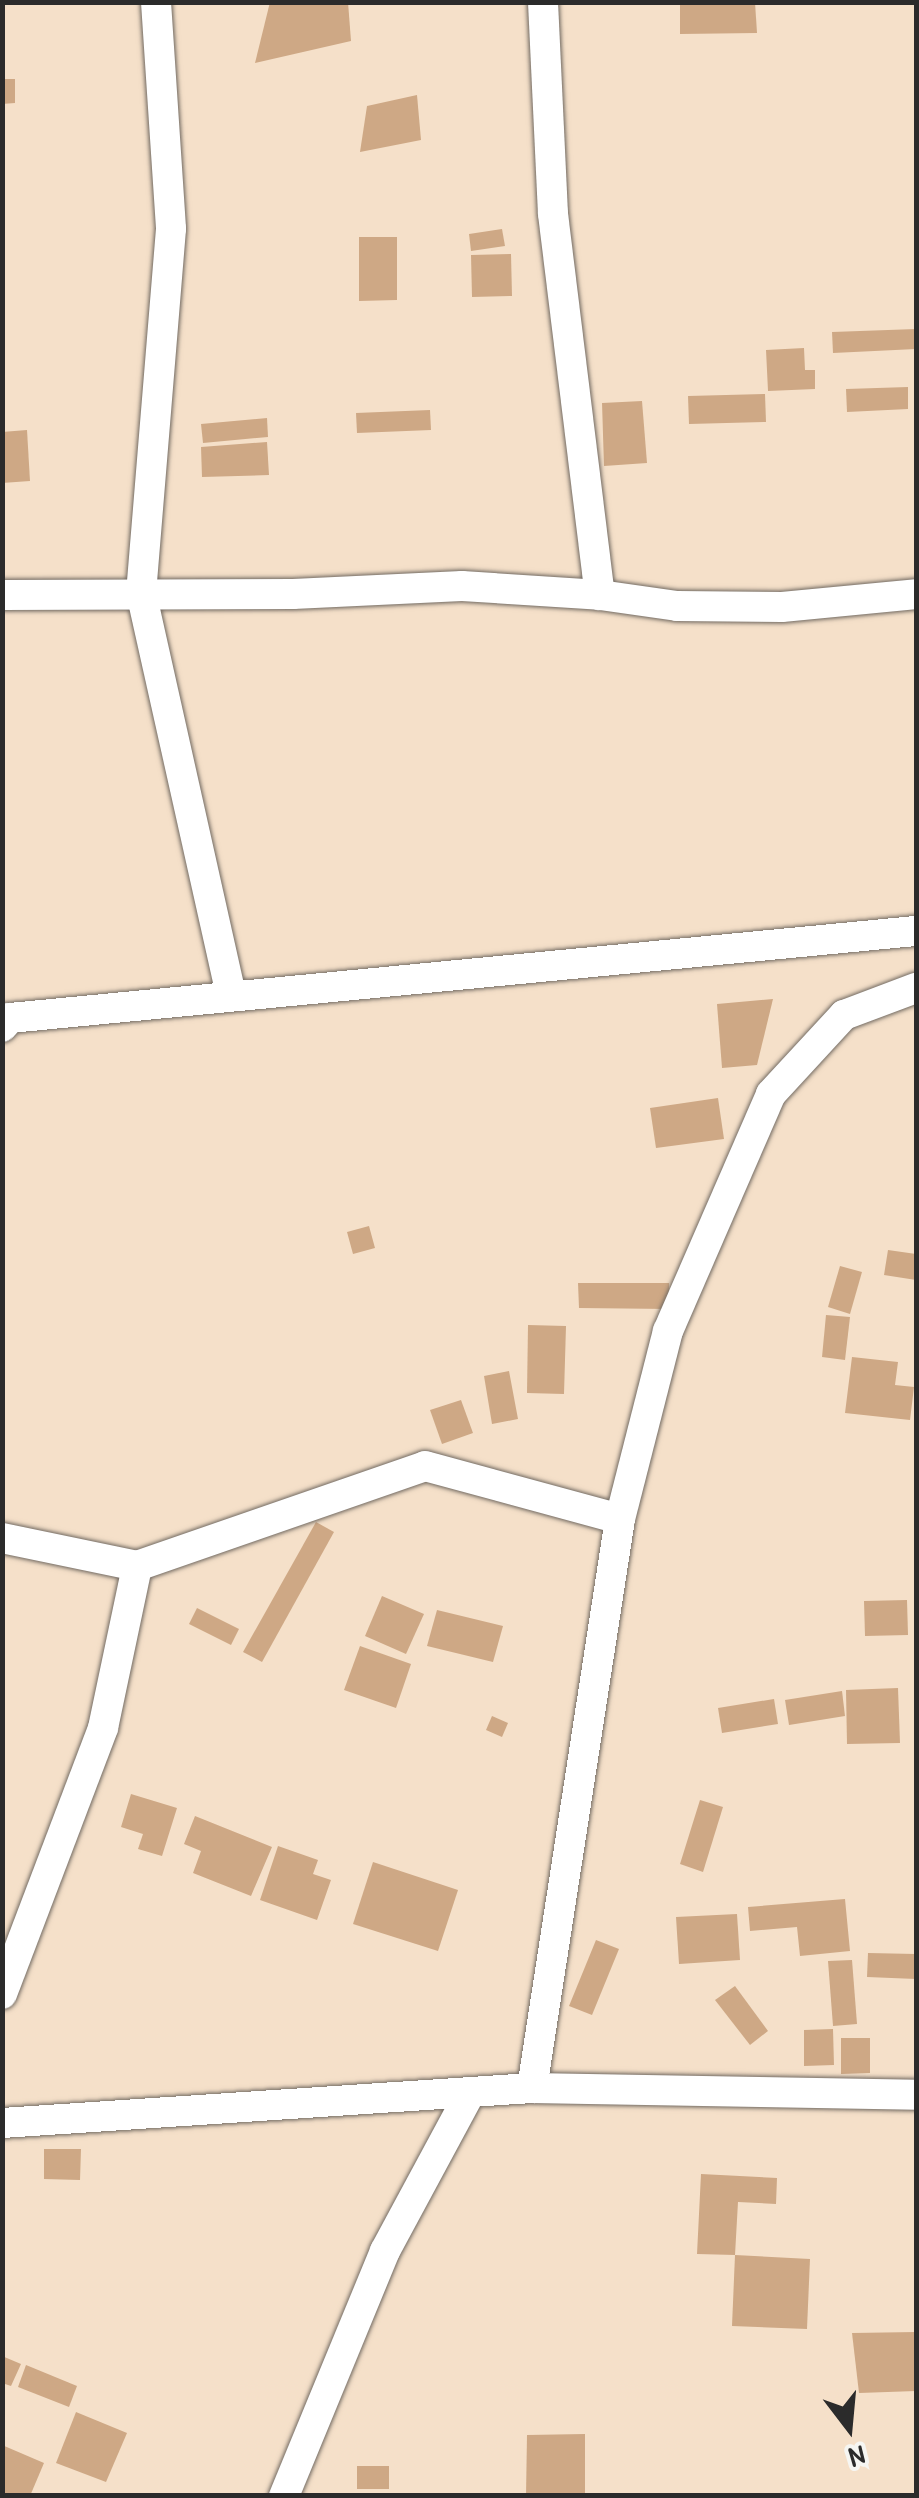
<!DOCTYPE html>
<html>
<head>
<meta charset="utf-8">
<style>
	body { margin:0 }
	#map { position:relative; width:919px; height:2498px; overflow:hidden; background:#f5e0c9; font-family:"Patrick Hand",sans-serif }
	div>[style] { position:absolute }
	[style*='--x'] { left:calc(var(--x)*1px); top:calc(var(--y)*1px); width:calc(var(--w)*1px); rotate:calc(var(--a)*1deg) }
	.building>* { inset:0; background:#cea885 }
	.roads { filter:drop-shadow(0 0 2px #726a62) drop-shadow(0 0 2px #726a62) }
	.street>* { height:30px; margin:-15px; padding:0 15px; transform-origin:15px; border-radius:15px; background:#fff }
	span { translate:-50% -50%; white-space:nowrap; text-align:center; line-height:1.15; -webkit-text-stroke:8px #f6f6f2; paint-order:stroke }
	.frame { position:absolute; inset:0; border:5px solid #2b2b2b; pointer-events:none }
	.north { position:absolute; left:799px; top:2378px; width:100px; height:100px; -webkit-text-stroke:8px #f6f6f2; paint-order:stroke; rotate:164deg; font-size:28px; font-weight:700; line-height:40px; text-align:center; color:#2b2b2b }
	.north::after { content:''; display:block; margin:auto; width:35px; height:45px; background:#2b2b2b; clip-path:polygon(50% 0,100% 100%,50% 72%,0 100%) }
</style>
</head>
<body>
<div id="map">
	<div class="building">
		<i style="clip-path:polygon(270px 2px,348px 2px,351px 41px,255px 63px)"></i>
		<i style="clip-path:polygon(680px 2px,755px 2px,757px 33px,680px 34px)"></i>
		<i style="clip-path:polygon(2px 79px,15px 79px,15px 103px,2px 104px)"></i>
		<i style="clip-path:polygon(417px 95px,421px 140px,360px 152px,367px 106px)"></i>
		<i style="clip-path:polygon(502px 229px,505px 246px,471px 251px,469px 234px)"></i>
		<i style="clip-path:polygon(359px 237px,397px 237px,397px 300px,359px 301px)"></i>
		<i style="clip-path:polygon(511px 254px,512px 296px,472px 297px,471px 255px)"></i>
		<i style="clip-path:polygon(916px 329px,916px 349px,833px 353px,832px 332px)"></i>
		<i style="clip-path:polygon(804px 348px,805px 370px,815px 370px,815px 389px,768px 391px,766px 350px)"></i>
		<i style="clip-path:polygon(908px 387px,908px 409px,847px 412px,846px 389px)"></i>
		<i style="clip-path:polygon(765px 394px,766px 422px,689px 424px,688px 396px)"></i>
		<i style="clip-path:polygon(642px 401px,647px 463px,604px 466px,602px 403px)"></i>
		<i style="clip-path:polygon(430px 410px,431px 430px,357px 433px,356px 413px)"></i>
		<i style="clip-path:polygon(267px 418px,268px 437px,203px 443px,201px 424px)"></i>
		<i style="clip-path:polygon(27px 430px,30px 481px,2px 483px,2px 432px)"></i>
		<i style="clip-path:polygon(267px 442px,269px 475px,202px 477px,201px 447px)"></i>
		<i style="clip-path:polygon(773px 999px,757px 1065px,722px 1068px,717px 1004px)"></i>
		<i style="clip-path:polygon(718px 1098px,724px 1139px,656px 1148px,650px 1108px)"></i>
		<i style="clip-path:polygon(369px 1226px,375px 1248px,353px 1254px,347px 1232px)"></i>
		<i style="clip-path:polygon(888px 1250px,916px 1254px,916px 1280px,884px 1275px)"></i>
		<i style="clip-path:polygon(840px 1266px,862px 1272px,850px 1314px,828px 1307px)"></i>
		<i style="clip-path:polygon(578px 1283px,669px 1283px,669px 1309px,579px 1308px)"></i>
		<i style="clip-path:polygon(826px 1315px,850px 1317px,845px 1360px,822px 1357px)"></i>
		<i style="clip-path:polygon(528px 1325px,566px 1326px,564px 1394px,527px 1393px)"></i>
		<i style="clip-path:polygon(852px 1357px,898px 1362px,895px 1385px,914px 1387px,910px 1420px,845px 1413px)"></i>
		<i style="clip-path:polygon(509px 1371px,518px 1419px,492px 1424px,484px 1376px)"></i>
		<i style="clip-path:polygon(461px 1400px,473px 1433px,442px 1444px,430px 1410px)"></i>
		<i style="clip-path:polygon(316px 1522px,334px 1532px,262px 1662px,243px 1652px)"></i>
		<i style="clip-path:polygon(382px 1596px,424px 1614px,406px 1654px,365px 1636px)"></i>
		<i style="clip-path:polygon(907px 1600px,908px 1635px,865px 1636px,864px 1601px)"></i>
		<i style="clip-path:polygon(197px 1608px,239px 1629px,231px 1645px,189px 1624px)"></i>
		<i style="clip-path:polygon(437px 1610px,503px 1626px,493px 1662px,427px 1646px)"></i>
		<i style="clip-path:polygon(360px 1646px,411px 1664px,396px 1708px,344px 1690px)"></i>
		<i style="clip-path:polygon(898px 1688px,900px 1743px,847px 1744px,846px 1690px)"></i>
		<i style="clip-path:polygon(842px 1691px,845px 1716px,789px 1725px,785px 1700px)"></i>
		<i style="clip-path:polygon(774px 1699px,778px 1724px,722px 1733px,718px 1708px)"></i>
		<i style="clip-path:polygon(492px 1716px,508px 1723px,502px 1737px,486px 1730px)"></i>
		<i style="clip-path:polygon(131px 1794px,177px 1808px,162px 1856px,138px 1849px,143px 1834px,121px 1827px)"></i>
		<i style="clip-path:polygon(700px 1800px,723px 1807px,703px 1872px,680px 1864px)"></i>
		<i style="clip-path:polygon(195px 1816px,272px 1847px,251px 1896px,193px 1873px,201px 1851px,184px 1844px)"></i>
		<i style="clip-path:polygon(278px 1846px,318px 1860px,313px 1874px,331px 1880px,317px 1920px,260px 1900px)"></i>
		<i style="clip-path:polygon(373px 1862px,458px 1890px,438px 1951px,353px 1924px)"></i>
		<i style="clip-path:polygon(845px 1899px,850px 1951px,800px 1956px,797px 1927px,750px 1931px,748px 1907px)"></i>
		<i style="clip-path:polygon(737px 1914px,740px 1960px,679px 1964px,676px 1917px)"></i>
		<i style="clip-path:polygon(596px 1940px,619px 1949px,592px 2015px,569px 2006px)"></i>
		<i style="clip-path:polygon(868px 1953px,916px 1954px,916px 1979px,867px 1977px)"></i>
		<i style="clip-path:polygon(852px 1960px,857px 2024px,833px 2026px,828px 1961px)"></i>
		<i style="clip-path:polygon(735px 1986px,768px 2031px,750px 2045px,715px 2000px)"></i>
		<i style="clip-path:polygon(833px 2029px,834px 2065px,804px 2066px,804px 2030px)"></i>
		<i style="clip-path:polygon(841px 2038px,870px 2038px,870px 2073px,841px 2074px)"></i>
		<i style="clip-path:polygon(44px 2149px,81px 2149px,80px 2180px,44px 2179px)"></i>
		<i style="clip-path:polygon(701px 2174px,777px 2178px,776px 2204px,738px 2202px,735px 2255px,697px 2254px)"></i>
		<i style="clip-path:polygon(735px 2255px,810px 2259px,807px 2329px,732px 2326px)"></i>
		<i style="clip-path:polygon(916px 2332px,916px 2391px,859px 2393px,852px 2333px)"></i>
		<i style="clip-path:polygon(2px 2356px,21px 2364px,11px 2386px,2px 2383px)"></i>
		<i style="clip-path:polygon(26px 2365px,77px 2386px,69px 2407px,18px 2387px)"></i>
		<i style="clip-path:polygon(76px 2412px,127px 2433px,106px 2482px,56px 2463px)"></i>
		<i style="clip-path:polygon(585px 2434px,585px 2496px,526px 2496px,527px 2435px)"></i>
		<i style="clip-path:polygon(2px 2445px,44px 2463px,30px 2496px,2px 2496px)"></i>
		<i style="clip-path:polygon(357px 2466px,389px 2466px,389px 2489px,357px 2489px)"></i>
	</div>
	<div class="roads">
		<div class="street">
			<i style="--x:156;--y:2;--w:227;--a:86.2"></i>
			<i style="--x:171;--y:229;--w:364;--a:94.7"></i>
			<i style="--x:141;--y:592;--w:413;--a:77.4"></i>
			<i style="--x:543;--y:2;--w:212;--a:87.3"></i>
			<i style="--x:553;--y:214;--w:384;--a:83"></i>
			<i style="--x:2;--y:595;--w:291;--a:-0.2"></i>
			<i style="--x:293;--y:594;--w:169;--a:-2.7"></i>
			<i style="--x:462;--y:586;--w:138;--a:3.7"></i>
			<i style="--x:600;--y:595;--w:78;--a:8.1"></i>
			<i style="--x:677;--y:606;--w:105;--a:0.5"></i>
			<i style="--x:782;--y:607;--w:135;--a:-5.5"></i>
			<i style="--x:2;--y:1027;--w:12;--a:-48"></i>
			<i style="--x:10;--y:1018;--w:910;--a:-5.49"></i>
			<i style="--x:2;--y:1538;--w:138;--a:11.7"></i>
			<i style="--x:137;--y:1566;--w:305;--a:-19.1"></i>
			<i style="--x:425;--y:1466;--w:202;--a:15.2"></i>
			<i style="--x:2;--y:1994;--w:285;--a:-69.2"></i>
			<i style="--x:103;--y:1728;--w:166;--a:-78.1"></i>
			<i style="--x:532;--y:2088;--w:576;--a:-81.21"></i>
			<i style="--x:620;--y:1519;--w:194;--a:-75.7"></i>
			<i style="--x:668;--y:1331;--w:258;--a:-66.5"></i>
			<i style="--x:771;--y:1094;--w:108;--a:-47.3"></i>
			<i style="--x:844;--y:1015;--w:77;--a:-20.6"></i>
			<i style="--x:2;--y:2123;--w:531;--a:-3.78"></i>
			<i style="--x:532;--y:2088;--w:384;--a:1"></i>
			<i style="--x:284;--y:2496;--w:265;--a:-67.6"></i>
			<i style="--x:385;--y:2251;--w:179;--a:-61.7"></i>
		</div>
	</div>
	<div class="frame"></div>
	<div class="north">N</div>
</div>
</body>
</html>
